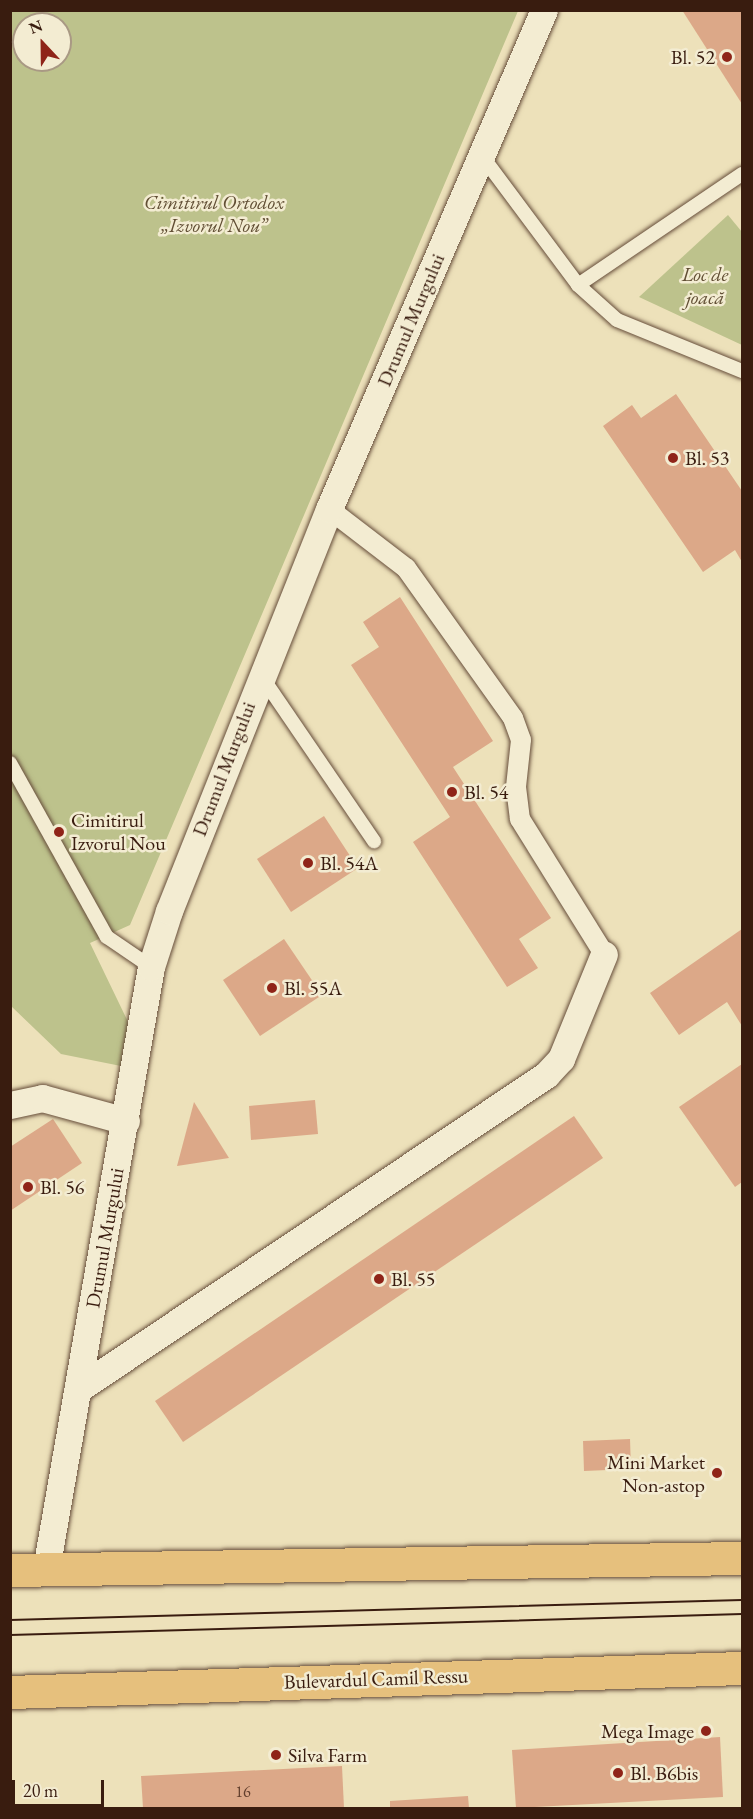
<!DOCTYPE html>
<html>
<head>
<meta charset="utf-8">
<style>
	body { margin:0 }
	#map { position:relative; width:753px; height:1819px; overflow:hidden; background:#ede1ba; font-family:"EB Garamond",serif }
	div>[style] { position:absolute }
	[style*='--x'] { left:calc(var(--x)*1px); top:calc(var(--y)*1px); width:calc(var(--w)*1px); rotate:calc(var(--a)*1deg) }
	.green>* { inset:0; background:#bdc28c }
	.building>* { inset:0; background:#dca888 }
	.roads { filter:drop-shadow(0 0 2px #664d3a) drop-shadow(0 0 2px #664d3a) }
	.service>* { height:14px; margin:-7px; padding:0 7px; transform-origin:7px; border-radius:7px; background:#f3ecd2 }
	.pedestrian>* { height:20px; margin:-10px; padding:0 10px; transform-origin:10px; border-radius:10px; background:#f3ecd2 }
	.minor>* { height:27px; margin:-13.5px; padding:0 13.5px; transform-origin:13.5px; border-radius:13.5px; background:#f3ecd2 }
	.primary>* { height:33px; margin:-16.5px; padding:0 16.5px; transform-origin:16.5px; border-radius:16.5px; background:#e6c07d }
	.tram>* { height:1.5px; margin:-0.75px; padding:0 0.75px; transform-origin:0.75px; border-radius:0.75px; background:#391c0f }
	.dots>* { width:16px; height:16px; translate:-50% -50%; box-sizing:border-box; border:3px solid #f3ecd2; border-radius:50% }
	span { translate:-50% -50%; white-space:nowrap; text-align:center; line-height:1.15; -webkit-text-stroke:5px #f3ecd2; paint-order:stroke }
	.number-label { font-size:16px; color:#623f2d }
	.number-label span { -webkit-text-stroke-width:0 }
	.poi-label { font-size:20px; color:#391c0f }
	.right { translate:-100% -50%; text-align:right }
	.left { translate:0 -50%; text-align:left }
	.park-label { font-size:20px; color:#614e34; font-style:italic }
	.street-label { font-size:20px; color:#391c0f }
	.frame { position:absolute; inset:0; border:12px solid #391c0f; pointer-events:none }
	.north { position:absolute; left:12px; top:12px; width:60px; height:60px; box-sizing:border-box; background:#f3ecd2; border:2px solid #a99984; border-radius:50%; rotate:338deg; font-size:16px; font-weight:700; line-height:24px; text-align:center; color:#391c0f }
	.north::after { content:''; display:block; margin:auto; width:21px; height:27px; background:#8f2418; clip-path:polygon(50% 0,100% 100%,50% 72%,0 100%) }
	.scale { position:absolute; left:12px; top:1780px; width:92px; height:27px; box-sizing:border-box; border:3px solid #391c0f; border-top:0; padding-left:8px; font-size:18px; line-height:21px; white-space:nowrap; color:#391c0f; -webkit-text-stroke:4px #f3ecd2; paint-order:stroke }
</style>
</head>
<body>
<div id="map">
	<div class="green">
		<i style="clip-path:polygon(evenodd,10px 11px,518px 11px,130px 925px,90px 943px,131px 1028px,121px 1066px,61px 1054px,11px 1006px,10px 11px,24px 24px,60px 24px,60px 60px,24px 60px,24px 24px)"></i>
		<i style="clip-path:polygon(728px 215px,742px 232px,742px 345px,639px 297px)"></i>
	</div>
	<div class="building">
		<i style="clip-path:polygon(682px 10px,742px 10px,742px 104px)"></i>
		<i style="clip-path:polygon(676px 394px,742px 491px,742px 562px,735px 550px,703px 572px,603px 426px,632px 405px,641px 418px)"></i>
		<i style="clip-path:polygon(400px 597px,493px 741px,453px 767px,551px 918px,519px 939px,538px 968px,507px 987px,413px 842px,450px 817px,351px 665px,379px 647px,363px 622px)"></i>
		<i style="clip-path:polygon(324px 816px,358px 868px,291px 912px,257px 859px)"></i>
		<i style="clip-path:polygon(742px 929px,742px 1026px,727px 1002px,679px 1035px,650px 993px)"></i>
		<i style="clip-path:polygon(284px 939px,322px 995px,260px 1036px,223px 980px)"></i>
		<i style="clip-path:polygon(742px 1064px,742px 1182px,735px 1187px,679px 1107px)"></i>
		<i style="clip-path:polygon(315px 1100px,318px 1134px,251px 1140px,249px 1106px)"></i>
		<i style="clip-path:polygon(194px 1102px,229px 1158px,177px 1166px)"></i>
		<i style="clip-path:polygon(574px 1116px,603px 1158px,183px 1442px,155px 1401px)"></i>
		<i style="clip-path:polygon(53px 1119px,82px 1163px,10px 1211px,10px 1147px)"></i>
		<i style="clip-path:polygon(630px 1439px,631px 1469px,584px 1471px,583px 1441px)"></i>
		<i style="clip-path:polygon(720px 1737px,723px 1797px,516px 1808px,512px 1750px)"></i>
		<i style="clip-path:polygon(342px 1766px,344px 1808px,143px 1808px,141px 1776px)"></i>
		<i style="clip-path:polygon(468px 1796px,469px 1808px,390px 1808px,390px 1801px)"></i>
	</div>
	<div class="roads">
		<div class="service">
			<i style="--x:482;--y:156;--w:161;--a:53.3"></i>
			<i style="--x:578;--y:285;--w:52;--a:41.9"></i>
			<i style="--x:617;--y:320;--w:135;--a:22.2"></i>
			<i style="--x:578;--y:285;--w:198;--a:-34.1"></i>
			<i style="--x:262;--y:677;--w:199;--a:55.7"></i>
			<i style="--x:10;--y:763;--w:199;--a:60.9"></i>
			<i style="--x:107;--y:937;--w:53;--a:34.3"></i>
		</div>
		<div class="pedestrian">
			<i style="--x:329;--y:509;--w:97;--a:37.5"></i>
			<i style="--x:406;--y:568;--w:184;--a:54.5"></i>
			<i style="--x:513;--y:718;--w:23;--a:70"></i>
			<i style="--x:521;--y:740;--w:47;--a:96.1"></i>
			<i style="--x:516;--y:787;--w:32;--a:83"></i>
			<i style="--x:520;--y:819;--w:159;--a:58.1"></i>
		</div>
		<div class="minor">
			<i style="--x:10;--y:1105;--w:33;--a:-12"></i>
			<i style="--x:42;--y:1098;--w:87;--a:15.3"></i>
			<i style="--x:78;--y:1389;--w:564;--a:-33.86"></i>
			<i style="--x:546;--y:1075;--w:22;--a:-47"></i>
			<i style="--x:561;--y:1059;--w:113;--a:-67.7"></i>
			<i style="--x:46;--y:1569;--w:611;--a:-80.11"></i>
			<i style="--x:151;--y:967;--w:59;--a:-72.2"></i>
			<i style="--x:169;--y:911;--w:433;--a:-68.3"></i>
			<i style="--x:329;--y:509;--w:543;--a:-66.69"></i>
		</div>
		<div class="primary">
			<i style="--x:10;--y:1570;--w:732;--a:-0.94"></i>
			<i style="--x:10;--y:1692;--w:732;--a:-1.88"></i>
		</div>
	</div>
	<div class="tram">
		<i style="--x:10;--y:1620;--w:732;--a:-1.57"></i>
		<i style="--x:10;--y:1635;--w:732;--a:-1.64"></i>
	</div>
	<div class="dots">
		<i style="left:727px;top:57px;background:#8f2418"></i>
		<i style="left:673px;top:458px;background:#8f2418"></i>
		<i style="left:452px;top:792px;background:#8f2418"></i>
		<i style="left:59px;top:832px;background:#8f2418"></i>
		<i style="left:308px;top:863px;background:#8f2418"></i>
		<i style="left:272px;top:988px;background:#8f2418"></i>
		<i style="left:28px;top:1187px;background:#8f2418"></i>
		<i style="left:379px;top:1279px;background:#8f2418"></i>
		<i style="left:717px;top:1473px;background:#8f2418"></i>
		<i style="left:706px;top:1731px;background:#8f2418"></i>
		<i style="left:276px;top:1755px;background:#8f2418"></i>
		<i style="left:618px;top:1773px;background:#8f2418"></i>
	</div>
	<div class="number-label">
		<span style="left:243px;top:1792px">16</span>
	</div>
	<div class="poi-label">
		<span class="right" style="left:715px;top:57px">Bl. 52</span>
		<span class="left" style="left:685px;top:458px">Bl. 53</span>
		<span class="left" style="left:464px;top:792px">Bl. 54</span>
		<span class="left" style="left:71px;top:832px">Cimitirul<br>Izvorul Nou</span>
		<span class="left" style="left:320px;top:863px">Bl. 54A</span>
		<span class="left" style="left:284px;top:988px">Bl. 55A</span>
		<span class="left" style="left:40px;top:1187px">Bl. 56</span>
		<span class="left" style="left:391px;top:1279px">Bl. 55</span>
		<span class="right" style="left:705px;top:1474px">Mini Market<br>Non-astop</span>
		<span class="right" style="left:694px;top:1731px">Mega Image</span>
		<span class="left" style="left:288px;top:1755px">Silva Farm</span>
		<span class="left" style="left:630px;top:1773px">Bl. B6bis</span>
	</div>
	<div class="park-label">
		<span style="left:214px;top:214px">Cimitirul Ortodox<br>„Izvorul Nou”</span>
		<span style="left:705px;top:286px">Loc de<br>joacă</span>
	</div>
	<div class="street-label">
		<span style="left:411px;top:320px;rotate:-67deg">Drumul Murgului</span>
		<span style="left:224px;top:769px;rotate:-69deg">Drumul Murgului</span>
		<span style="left:105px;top:1238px;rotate:-80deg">Drumul Murgului</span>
		<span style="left:376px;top:1679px;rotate:-2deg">Bulevardul Camil Ressu</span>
	</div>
	<div class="frame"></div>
	<div class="north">N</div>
	<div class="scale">20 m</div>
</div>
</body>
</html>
